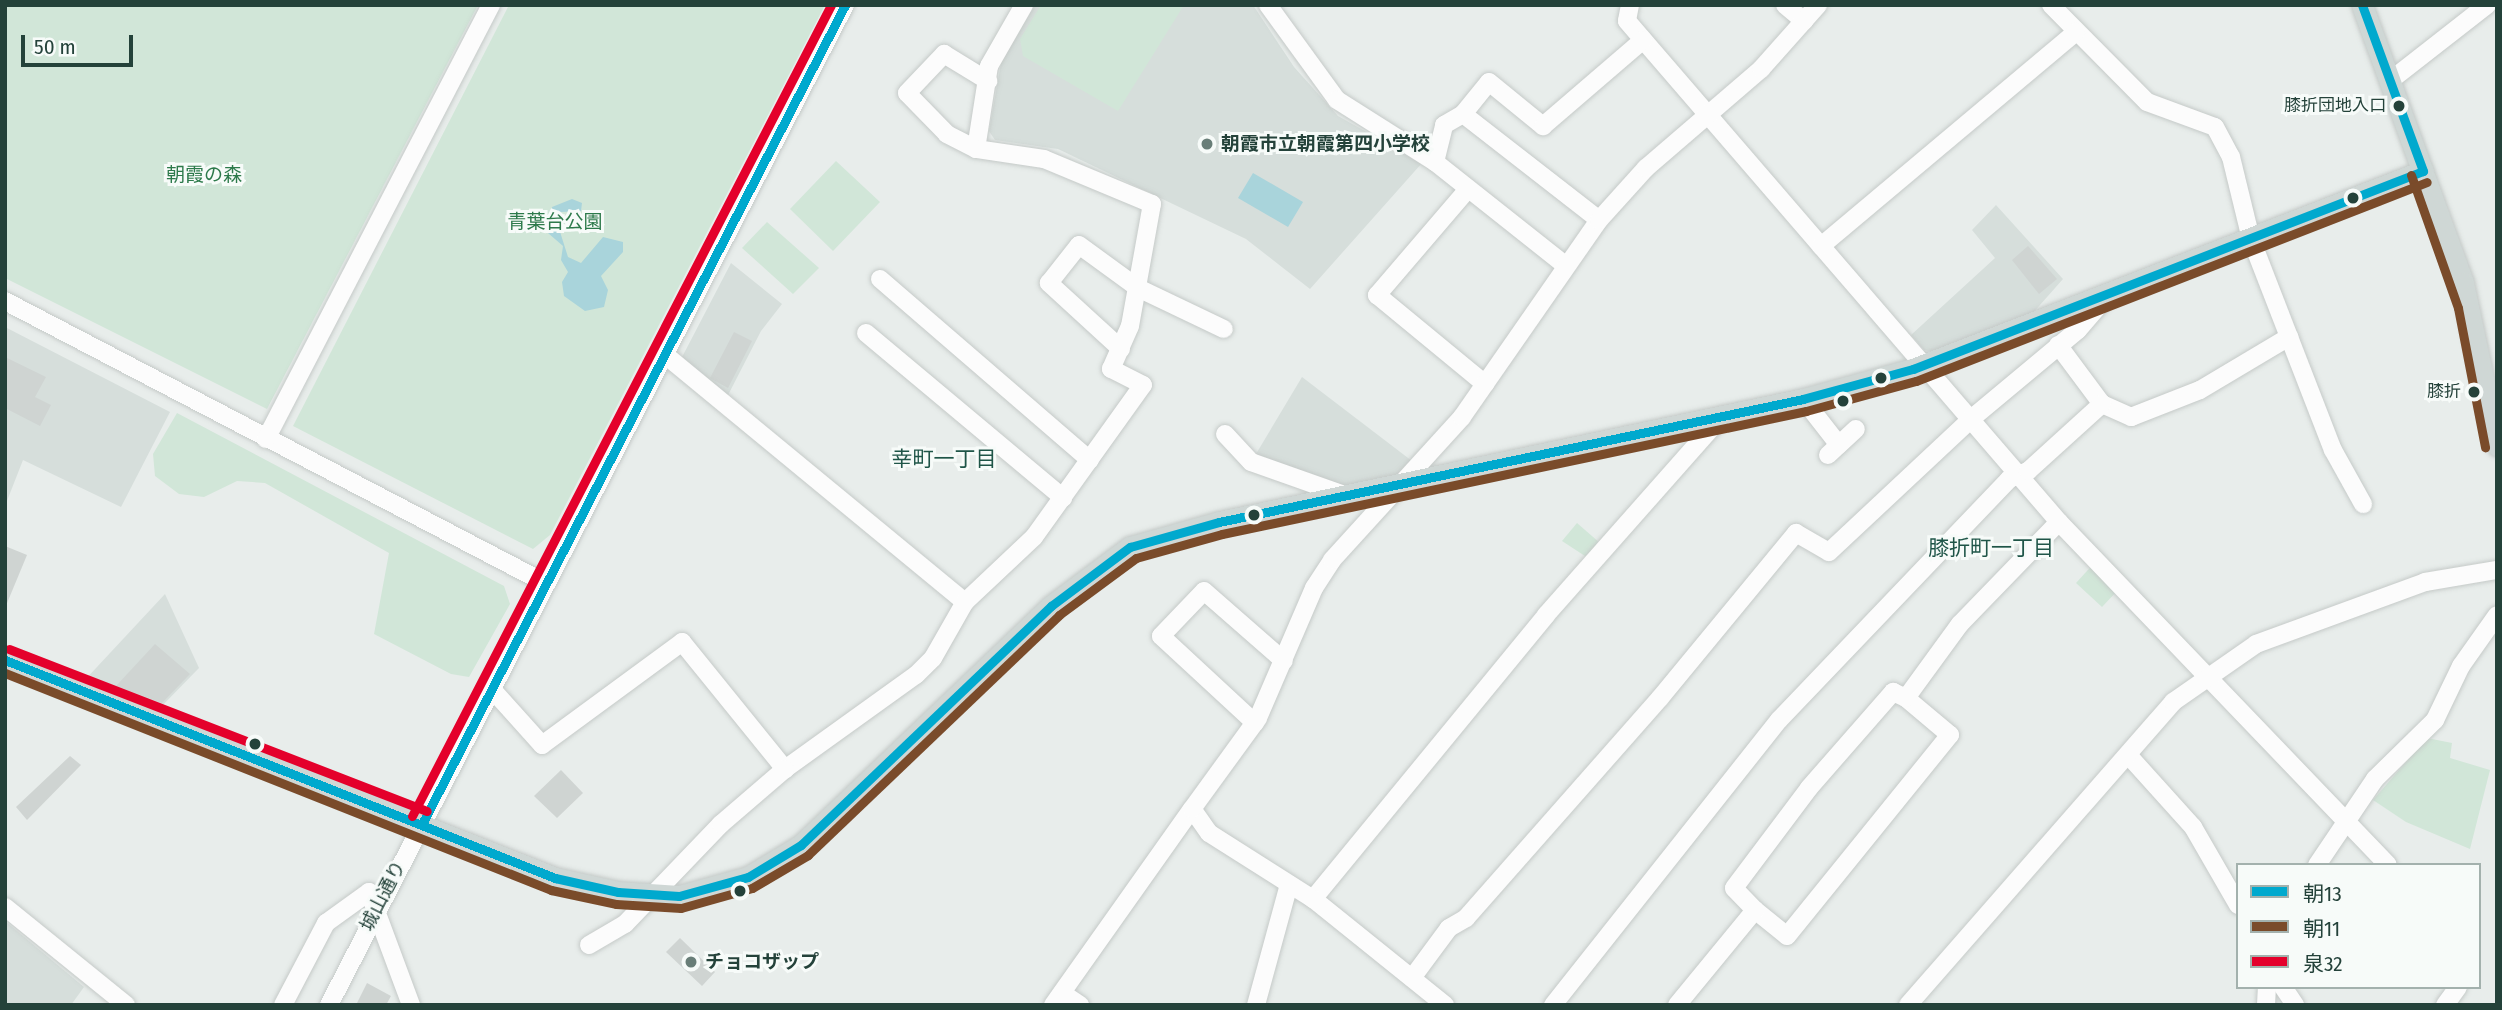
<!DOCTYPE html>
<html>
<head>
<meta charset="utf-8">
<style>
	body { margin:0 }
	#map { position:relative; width:2502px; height:1010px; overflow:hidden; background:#e8edeb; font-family:"Fira Sans Condensed","Noto Sans JP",sans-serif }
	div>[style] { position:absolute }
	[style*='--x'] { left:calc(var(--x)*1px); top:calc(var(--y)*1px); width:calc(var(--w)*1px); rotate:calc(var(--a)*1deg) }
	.built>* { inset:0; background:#d6dedb }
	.green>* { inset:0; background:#d1e6d8 }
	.water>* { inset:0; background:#a9d4db }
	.building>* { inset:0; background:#cfd4d2 }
	.roads { filter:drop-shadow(0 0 2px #c5cac8) drop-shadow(0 0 2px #c5cac8) }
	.minor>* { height:18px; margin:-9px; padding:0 9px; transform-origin:9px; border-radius:9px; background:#fcfcfc }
	.major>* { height:21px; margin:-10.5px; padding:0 10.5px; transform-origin:10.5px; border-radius:10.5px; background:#cfd7d5 }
	.bus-1>* { height:9px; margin:-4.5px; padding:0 4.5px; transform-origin:4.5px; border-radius:4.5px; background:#00a9ce }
	.bus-2>* { height:9px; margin:-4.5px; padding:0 4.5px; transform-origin:4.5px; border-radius:4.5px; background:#7a4b2a }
	.bus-3>* { height:9px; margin:-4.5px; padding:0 4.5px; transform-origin:4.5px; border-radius:4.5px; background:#e4002b }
	.dots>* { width:19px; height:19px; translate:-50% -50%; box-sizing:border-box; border:4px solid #f7fbf9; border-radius:50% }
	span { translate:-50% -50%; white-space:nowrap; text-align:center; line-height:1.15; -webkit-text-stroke:6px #f7fbf9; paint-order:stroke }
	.bus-label { font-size:17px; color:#24423a }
	.right { translate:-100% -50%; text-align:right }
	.poi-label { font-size:19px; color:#24423a; font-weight:700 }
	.left { translate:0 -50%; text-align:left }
	.park-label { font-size:19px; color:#2d7a4b }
	.street-label { font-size:19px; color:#24423a }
	.neighbourhood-label { font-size:21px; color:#1f5548 }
	.frame { position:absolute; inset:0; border:7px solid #24423a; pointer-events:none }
	.legend { position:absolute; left:2236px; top:863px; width:245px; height:126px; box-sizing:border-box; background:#f7fbf9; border:2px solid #a3b1ad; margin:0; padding:9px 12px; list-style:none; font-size:21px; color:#24423a }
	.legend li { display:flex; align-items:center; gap:14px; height:35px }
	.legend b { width:35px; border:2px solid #a3b1ad }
	.scale { position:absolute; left:21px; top:35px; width:112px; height:32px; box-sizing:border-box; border:4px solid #24423a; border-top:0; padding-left:9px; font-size:21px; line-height:24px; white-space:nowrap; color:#24423a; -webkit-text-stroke:5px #f7fbf9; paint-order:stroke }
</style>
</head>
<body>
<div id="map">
	<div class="built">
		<i style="clip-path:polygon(1035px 5px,1253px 5px,1294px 67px,1338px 116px,1422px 163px,1310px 289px,1246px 239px,1058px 149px,995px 140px,989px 131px,1001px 63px)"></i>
		<i style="clip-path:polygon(1996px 205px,2063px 279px,2032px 314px,1934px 352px,1924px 350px,1911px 335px,1995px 258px,1972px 230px)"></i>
		<i style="clip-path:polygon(731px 263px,782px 304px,761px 331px,726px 399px,680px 361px)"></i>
		<i style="clip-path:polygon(5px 327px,170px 412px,121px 507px,23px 460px,5px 506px)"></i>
		<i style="clip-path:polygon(1302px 377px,1412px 461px,1393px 480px,1339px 490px,1253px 459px)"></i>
		<i style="clip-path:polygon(165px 594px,199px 668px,157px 711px,83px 682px)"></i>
		<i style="clip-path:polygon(5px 921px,84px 987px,71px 1005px,5px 1005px)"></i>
	</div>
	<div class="green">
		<i style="clip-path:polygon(5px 5px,478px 5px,267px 409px,5px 278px)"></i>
		<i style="clip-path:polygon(509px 5px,825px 5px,550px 535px,533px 549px,293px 426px)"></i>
		<i style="clip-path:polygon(1041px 5px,1184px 5px,1118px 111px,1023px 56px,1020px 39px)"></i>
		<i style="clip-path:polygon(836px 161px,880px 202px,833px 251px,790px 209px)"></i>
		<i style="clip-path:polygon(767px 222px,819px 268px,793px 294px,742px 248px)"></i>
		<i style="clip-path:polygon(177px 413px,504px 586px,510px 604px,469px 677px,451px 674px,374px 634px,389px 553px,265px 483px,237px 481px,204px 497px,179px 494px,155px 476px,153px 454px)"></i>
		<i style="clip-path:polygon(1577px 523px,1600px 543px,1588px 558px,1562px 541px)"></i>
		<i style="clip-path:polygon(2097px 560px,2118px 590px,2102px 607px,2076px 583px)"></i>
		<i style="clip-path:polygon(2427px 738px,2452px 743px,2450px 758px,2490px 770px,2470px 849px,2406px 822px,2373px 800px)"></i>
	</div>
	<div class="water">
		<i style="clip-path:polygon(1253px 173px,1303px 202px,1288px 227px,1238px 198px)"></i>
		<i style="clip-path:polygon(572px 199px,582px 203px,581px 211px,561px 212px,556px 219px,568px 257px,581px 263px,603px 237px,623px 242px,623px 252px,601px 276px,608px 290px,604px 307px,585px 311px,564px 296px,562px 282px,568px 272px,561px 260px,563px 246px,548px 233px,552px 207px)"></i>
	</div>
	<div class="building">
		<i style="clip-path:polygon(2028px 246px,2057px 279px,2039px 294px,2012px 260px)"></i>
		<i style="clip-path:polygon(734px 332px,752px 341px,728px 388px,710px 378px)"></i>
		<i style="clip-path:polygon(5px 357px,46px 377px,35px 397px,51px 405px,40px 426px,5px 408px)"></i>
		<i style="clip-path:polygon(5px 546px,27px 555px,5px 608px)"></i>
		<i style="clip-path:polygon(155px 644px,190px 674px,162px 703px,116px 686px)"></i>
		<i style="clip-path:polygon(70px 756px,81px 765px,27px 820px,16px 807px)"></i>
		<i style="clip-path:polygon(561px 770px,583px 793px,557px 818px,534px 796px)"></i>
		<i style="clip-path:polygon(680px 938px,715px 972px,702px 986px,666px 952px)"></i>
		<i style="clip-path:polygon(367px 983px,391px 996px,386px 1005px,356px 1005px)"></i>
	</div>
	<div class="roads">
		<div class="minor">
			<i style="--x:1268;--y:5;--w:117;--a:54"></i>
			<i style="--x:1337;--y:100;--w:116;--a:32.3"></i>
			<i style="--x:1435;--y:162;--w:166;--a:38.4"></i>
			<i style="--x:1630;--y:5;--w:16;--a:101"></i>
			<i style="--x:1627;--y:21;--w:662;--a:49.23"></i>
			<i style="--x:2059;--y:522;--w:475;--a:46.2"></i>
			<i style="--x:1785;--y:5;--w:25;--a:40"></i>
			<i style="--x:2051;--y:5;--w:136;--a:45.3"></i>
			<i style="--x:2147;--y:102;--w:72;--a:20.2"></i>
			<i style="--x:2215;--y:127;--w:34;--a:62"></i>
			<i style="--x:2231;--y:157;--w:84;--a:76.3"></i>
			<i style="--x:2251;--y:239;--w:226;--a:68.8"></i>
			<i style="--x:2333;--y:450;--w:62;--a:60.9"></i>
			<i style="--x:2391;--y:80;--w:122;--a:-38"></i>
			<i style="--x:1463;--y:114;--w:172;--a:37.9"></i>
			<i style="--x:976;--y:149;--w:84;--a:-81.1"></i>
			<i style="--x:989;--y:66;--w:70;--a:-60.2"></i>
			<i style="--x:1435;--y:162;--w:38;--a:-76"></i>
			<i style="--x:1444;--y:125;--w:22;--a:-30"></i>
			<i style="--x:1463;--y:114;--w:41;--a:-50.9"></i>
			<i style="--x:1489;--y:82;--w:70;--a:39.2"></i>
			<i style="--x:1543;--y:126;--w:132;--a:-40.7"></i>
			<i style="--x:1468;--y:189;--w:140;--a:130.6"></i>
			<i style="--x:1377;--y:295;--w:140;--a:39.5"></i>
			<i style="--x:1821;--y:246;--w:333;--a:-40"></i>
			<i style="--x:880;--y:279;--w:277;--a:40.8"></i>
			<i style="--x:5;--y:301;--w:609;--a:27.57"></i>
			<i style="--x:866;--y:333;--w:257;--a:39.9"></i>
			<i style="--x:2058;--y:345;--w:74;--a:53.3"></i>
			<i style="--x:2102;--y:404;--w:32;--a:24"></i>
			<i style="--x:2131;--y:417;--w:74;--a:-21.4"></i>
			<i style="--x:2200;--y:390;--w:104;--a:-30.8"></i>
			<i style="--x:1121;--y:349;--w:98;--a:-137.5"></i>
			<i style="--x:1049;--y:283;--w:48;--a:-51.7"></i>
			<i style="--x:1079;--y:245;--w:73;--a:36.1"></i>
			<i style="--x:1138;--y:288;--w:95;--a:25.5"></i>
			<i style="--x:664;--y:354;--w:390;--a:39.5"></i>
			<i style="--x:1803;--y:399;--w:58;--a:52"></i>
			<i style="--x:1225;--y:434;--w:38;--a:47"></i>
			<i style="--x:1251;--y:462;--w:102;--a:19.5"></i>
			<i style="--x:266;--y:439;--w:489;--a:-62.6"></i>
			<i style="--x:1828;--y:455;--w:38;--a:-43"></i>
			<i style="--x:490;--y:687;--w:78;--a:48.1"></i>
			<i style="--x:542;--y:745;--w:174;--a:-36.3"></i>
			<i style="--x:682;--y:642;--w:164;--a:51"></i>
			<i style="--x:785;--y:769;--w:161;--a:-35.7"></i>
			<i style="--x:916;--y:675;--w:24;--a:-45"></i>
			<i style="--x:933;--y:658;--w:64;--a:-60.3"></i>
			<i style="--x:965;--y:602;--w:95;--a:-43.3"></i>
			<i style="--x:1034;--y:537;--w:187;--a:-54.4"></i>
			<i style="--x:1143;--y:385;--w:36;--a:-153"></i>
			<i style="--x:1111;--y:369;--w:47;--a:-66.2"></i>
			<i style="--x:1130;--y:326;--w:124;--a:-79.8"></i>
			<i style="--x:1152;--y:204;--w:117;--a:-157.4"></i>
			<i style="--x:1044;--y:159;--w:69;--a:-171.6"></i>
			<i style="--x:976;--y:149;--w:33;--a:-153"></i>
			<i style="--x:947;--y:134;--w:57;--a:-134.3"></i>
			<i style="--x:907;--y:93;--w:54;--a:-46.5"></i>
			<i style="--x:944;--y:54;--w:52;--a:31.5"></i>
			<i style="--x:1255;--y:723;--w:128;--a:-137.2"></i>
			<i style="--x:1161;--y:636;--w:62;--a:-46.3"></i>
			<i style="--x:1204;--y:591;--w:106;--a:41.2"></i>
			<i style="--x:2129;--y:756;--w:96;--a:48"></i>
			<i style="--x:2193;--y:827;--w:90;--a:60"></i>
			<i style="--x:2317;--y:865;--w:104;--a:-56"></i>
			<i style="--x:2375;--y:779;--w:84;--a:-44.5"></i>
			<i style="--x:2435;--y:720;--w:60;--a:-64.3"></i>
			<i style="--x:2461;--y:666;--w:62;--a:-54.8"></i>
			<i style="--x:1313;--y:899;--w:367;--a:-50.6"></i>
			<i style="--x:1546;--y:615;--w:264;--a:-48.5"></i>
			<i style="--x:5;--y:907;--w:156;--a:39"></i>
			<i style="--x:1755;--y:910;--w:41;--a:39.1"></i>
			<i style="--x:1787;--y:936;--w:259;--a:-51"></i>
			<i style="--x:1950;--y:735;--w:57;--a:-139.9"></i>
			<i style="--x:589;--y:945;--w:42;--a:-30.3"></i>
			<i style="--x:625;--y:924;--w:139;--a:-46.2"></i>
			<i style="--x:721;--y:824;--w:84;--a:-40.7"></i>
			<i style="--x:1412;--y:978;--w:62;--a:-53.5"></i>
			<i style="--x:1449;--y:928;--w:20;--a:-30"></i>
			<i style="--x:1466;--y:918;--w:293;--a:-48.6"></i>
			<i style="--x:1660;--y:698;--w:214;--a:-50.5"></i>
			<i style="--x:1796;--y:533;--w:38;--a:30"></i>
			<i style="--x:1829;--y:552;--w:195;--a:-43.1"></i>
			<i style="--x:1971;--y:419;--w:139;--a:-39.8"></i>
			<i style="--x:2078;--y:330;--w:46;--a:-49.4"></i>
			<i style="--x:2283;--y:987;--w:22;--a:56"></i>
			<i style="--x:1062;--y:993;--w:22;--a:34"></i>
			<i style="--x:283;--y:1005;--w:93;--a:-62.3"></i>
			<i style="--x:326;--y:923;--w:53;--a:-35.8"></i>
			<i style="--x:369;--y:892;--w:121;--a:69.6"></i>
			<i style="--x:329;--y:1005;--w:1125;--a:-62.71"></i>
			<i style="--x:1053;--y:1005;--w:240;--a:-54.7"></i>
			<i style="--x:1256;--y:1005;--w:125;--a:-74.7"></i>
			<i style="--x:1445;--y:1005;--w:169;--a:-141.2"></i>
			<i style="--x:1313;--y:899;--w:123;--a:-147.6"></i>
			<i style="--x:1209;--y:833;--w:29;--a:-125"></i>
			<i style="--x:1192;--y:809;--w:112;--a:-54"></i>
			<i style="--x:1258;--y:718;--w:142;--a:-66.7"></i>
			<i style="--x:1314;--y:588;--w:33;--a:-57"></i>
			<i style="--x:1332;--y:560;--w:193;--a:-47.7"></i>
			<i style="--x:1462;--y:417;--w:240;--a:-55.2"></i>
			<i style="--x:1599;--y:220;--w:70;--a:-47.9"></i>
			<i style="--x:1646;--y:168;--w:152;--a:-40.7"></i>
			<i style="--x:1761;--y:69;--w:86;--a:-48.3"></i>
			<i style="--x:1553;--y:1005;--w:364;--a:-51.6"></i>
			<i style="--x:1779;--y:720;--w:333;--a:-46.3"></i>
			<i style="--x:2009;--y:479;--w:21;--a:-23"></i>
			<i style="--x:2028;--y:471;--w:100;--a:-42.2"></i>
			<i style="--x:1677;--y:1005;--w:123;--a:-50.6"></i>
			<i style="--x:1755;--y:910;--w:30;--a:-134"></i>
			<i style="--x:1734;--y:888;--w:125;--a:-53.1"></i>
			<i style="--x:1809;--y:788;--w:128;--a:-48.8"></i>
			<i style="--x:1893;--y:692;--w:14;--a:25"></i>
			<i style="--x:1906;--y:698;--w:92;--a:-53.9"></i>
			<i style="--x:1960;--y:624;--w:142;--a:-45.9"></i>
			<i style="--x:1908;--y:1005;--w:403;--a:-48.8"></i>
			<i style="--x:2173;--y:702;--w:101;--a:-34.9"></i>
			<i style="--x:2256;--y:644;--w:180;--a:-20.1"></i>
			<i style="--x:2425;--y:582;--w:73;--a:-9.5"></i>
			<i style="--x:2266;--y:1005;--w:18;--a:-87"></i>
			<i style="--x:2445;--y:1005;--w:22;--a:-54"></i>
		</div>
		<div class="major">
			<i style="--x:2362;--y:5;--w:296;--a:70"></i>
			<i style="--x:2463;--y:283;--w:166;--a:78.1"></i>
			<i style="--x:5;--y:660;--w:592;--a:21.62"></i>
			<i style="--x:555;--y:878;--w:65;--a:12.5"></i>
			<i style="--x:618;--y:892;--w:61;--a:3.8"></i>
			<i style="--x:679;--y:896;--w:72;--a:-15.4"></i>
			<i style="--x:748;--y:877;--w:62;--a:-31.1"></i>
			<i style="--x:801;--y:845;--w:346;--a:-43.7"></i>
			<i style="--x:1051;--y:606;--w:99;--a:-36.8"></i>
			<i style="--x:1130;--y:547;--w:92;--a:-15.7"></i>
			<i style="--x:1219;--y:522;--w:597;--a:-11.89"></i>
			<i style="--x:1803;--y:399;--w:114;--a:-15.3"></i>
			<i style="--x:1913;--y:369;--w:547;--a:-21.22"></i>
		</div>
	</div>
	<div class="bus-1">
		<i style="--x:2362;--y:5;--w:177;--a:69.8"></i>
		<i style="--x:5;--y:660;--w:592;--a:21.62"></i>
		<i style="--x:555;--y:878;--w:65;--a:12.5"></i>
		<i style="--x:618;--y:892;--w:61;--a:3.8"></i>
		<i style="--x:679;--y:896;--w:72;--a:-15.4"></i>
		<i style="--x:748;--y:877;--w:62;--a:-31.1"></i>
		<i style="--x:801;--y:845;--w:346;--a:-43.7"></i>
		<i style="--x:1051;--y:606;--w:99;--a:-36.8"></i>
		<i style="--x:1130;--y:547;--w:92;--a:-15.7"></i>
		<i style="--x:1219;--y:522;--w:597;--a:-11.89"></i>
		<i style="--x:1803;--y:399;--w:114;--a:-15.3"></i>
		<i style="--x:1913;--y:369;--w:547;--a:-21.22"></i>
		<i style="--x:423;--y:822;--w:920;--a:-62.68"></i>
	</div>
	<div class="bus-2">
		<i style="--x:2411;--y:175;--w:141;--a:70.5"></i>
		<i style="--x:2458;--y:308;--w:142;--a:79"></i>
		<i style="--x:5;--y:673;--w:588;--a:21.67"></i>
		<i style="--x:551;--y:890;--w:66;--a:12.2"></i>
		<i style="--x:616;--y:904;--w:65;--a:3.5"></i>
		<i style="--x:681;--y:908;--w:74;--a:-15.7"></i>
		<i style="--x:752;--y:888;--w:65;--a:-30.5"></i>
		<i style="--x:808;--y:855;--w:347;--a:-43.7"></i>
		<i style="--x:1059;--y:615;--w:96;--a:-36.5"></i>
		<i style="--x:1136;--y:558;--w:89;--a:-15.6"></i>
		<i style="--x:1222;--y:534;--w:597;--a:-11.89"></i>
		<i style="--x:1806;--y:411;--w:114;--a:-15.3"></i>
		<i style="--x:1916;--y:381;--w:548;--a:-21.28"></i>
	</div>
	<div class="bus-3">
		<i style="--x:9;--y:649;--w:448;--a:21.2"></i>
		<i style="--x:412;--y:816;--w:913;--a:-62.68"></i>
	</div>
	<div class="dots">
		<i style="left:2399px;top:106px;background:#24423a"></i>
		<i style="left:1207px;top:144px;background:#697e78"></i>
		<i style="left:2353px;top:198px;background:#24423a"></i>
		<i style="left:1881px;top:378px;background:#24423a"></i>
		<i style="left:2474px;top:392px;background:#24423a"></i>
		<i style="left:1843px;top:401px;background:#24423a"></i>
		<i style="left:1254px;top:515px;background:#24423a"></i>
		<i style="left:255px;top:744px;background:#24423a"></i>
		<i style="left:740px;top:891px;background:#24423a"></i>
		<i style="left:691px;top:962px;background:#697e78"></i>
	</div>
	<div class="bus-label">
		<span class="right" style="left:2386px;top:106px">膝折団地入口</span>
		<span class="right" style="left:2461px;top:392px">膝折</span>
	</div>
	<div class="poi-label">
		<span class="left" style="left:1221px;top:144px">朝霞市立朝霞第四小学校</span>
		<span class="left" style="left:705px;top:962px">チョコザップ</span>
	</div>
	<div class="park-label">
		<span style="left:204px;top:175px">朝霞の森</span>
		<span style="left:555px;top:222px">青葉台公園</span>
	</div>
	<div class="street-label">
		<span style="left:383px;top:896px;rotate:-63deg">城山通り</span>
	</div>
	<div class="neighbourhood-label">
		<span style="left:944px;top:459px">幸町一丁目</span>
		<span style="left:1991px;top:548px">膝折町一丁目</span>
	</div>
	<div class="frame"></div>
	<ul class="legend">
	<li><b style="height:9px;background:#00a9ce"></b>朝13</li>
	<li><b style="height:9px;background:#7a4b2a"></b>朝11</li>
	<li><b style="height:9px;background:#e4002b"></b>泉32</li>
	</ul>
	<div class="scale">50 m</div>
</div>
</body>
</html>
